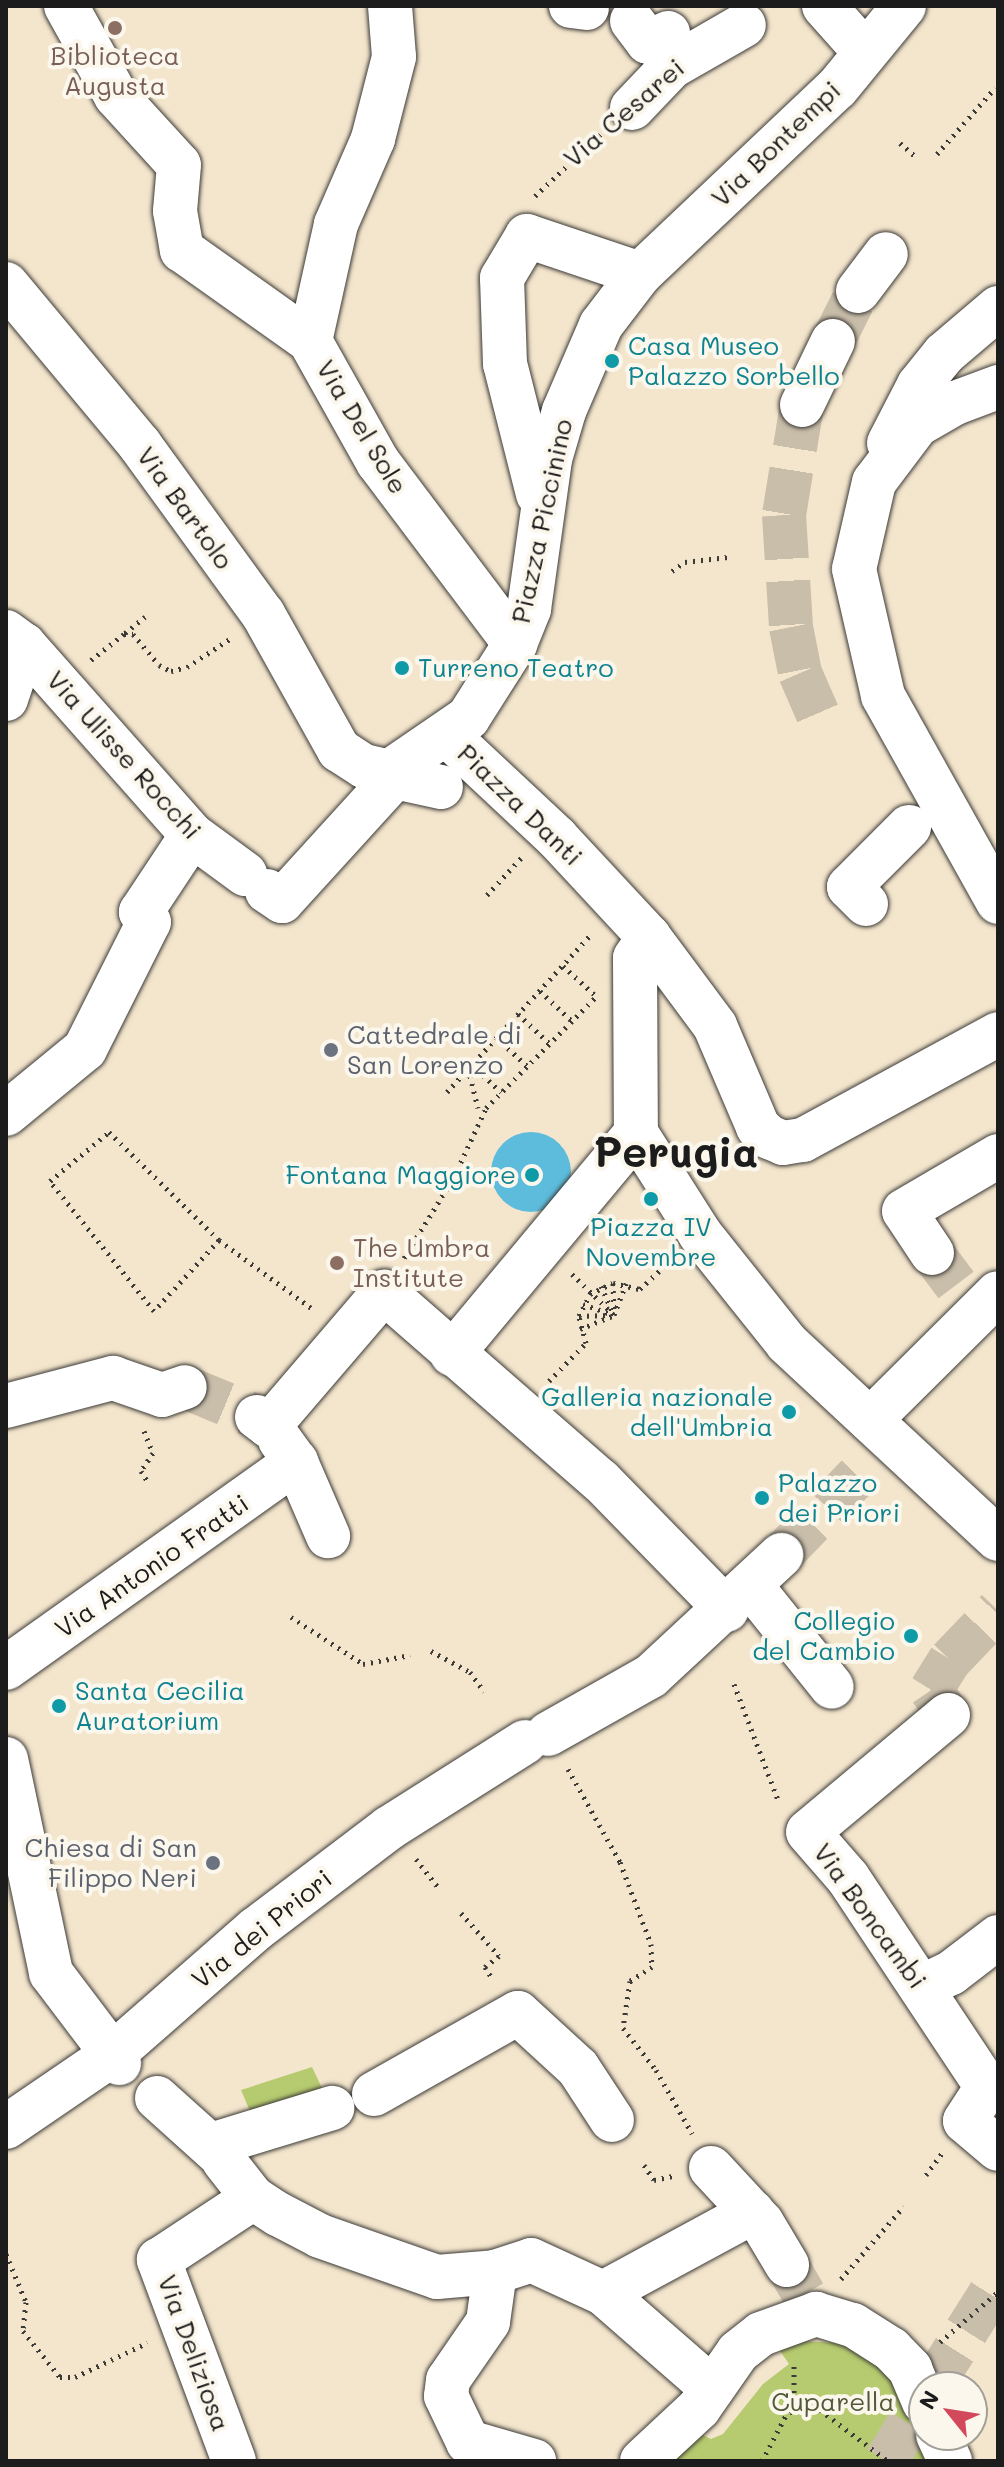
<!DOCTYPE html>
<html>
<head>
<meta charset="utf-8">
<style>
	body { margin:0 }
	#map { position:relative; width:1004px; height:2467px; overflow:hidden; background:#f4e6cd; font-family:Mali,sans-serif }
	div>[style] { position:absolute }
	[style*='--x'] { left:calc(var(--x)*1px); top:calc(var(--y)*1px); width:calc(var(--w)*1px); rotate:calc(var(--a)*1deg) }
	.green>* { inset:0; background:#b6cb6f }
	.water>* { inset:0; background:#5dbcdc }
	.round { border-radius:50% }
	.minor-tunnel>* { height:44px; margin-top:-22px; transform-origin:0; background:repeating-linear-gradient(90deg,#c9beaa 0 44px,transparent 0 66px) }
	.path>* { height:5px; margin-top:-2.5px; transform-origin:0; background:repeating-linear-gradient(90deg,#3c3a37 0 2px,transparent 0 8px) }
	.roads { filter:drop-shadow(0 0 2px #3c3a37) drop-shadow(0 0 2px #3c3a37) }
	.minor>* { height:44px; margin:-22px; padding:0 22px; transform-origin:22px; border-radius:22px; background:#fff }
	.dots>* { width:22px; height:22px; translate:-50% -50%; box-sizing:border-box; border:4px solid #fbf7ec; border-radius:50% }
	span { translate:-50% -50%; white-space:nowrap; text-align:center; line-height:1.15; -webkit-text-stroke:8px #fbf7ec; paint-order:stroke }
	.education-label { font-size:26px; color:#785e54 }
	.left { translate:0 -50%; text-align:left }
	.street-label { font-size:26px; color:#1c1c1c }
	.culture-label { font-size:26px; color:#0d838f }
	.right { translate:-100% -50%; text-align:right }
	.worship-label { font-size:26px; color:#5b616d }
	.park-label { font-size:26px; color:#525939 }
	.town-label { font-size:42px; color:#1c1c1c; font-weight:700 }
	.frame { position:absolute; inset:0; border:8px solid #1c1c1c; pointer-events:none }
	.north { position:absolute; left:908px; top:2371px; width:80px; height:80px; box-sizing:border-box; background:#fbf7ec; border:2px solid #a29f99; border-radius:50%; rotate:300deg; font-size:22px; font-weight:700; line-height:32px; text-align:center; color:#1c1c1c }
	.north::after { content:''; display:block; margin:auto; width:28px; height:36px; background:#d1495b; clip-path:polygon(50% 0,100% 100%,50% 72%,0 100%) }
</style>
</head>
<body>
<div id="map">
	<div class="green">
		<i style="clip-path:polygon(312px 2067px,329px 2103px,255px 2123px,241px 2090px)"></i>
		<i style="clip-path:polygon(799px 2341px,840px 2343px,886px 2368px,939px 2461px,671px 2461px,701px 2434px,711px 2439px,723px 2434px,763px 2384px,789px 2364px,778px 2348px)"></i>
	</div>
	<div class="water">
		<i class="round" style="left:491px;top:1132px;width:80px;height:80px"></i>
	</div>
	<div class="minor-tunnel">
		<i style="--x:833;--y:341;--w:56;--a:-63.4"></i>
		<i style="--x:802;--y:405;--w:111;--a:99.3"></i>
		<i style="--x:784;--y:515;--w:112;--a:86.4"></i>
		<i style="--x:791;--y:627;--w:47;--a:78.9"></i>
		<i style="--x:800;--y:673;--w:50;--a:66.5"></i>
		<i style="--x:932;--y:1253;--w:40;--a:53"></i>
		<i style="--x:185;--y:1387;--w:78;--a:22.6"></i>
		<i style="--x:781;--y:1555;--w:121;--a:-46"></i>
		<i style="--x:948;--y:1715;--w:30;--a:-124"></i>
		<i style="--x:931;--y:1690;--w:36;--a:-58"></i>
		<i style="--x:950;--y:1660;--w:69;--a:-46.2"></i>
		<i style="--x:787;--y:2265;--w:34;--a:60"></i>
		<i style="--x:931;--y:2387;--w:125;--a:-57.7"></i>
		<i style="--x:886;--y:2461;--w:73;--a:-58.5"></i>
	</div>
	<div class="path">
		<i style="--x:900;--y:143;--w:23;--a:41"></i>
		<i style="--x:937;--y:154;--w:88;--a:-48.7"></i>
		<i style="--x:535;--y:196;--w:93;--a:-43.3"></i>
		<i style="--x:672;--y:571;--w:16;--a:-35"></i>
		<i style="--x:685;--y:562;--w:43;--a:-6.6"></i>
		<i style="--x:125;--y:633;--w:26;--a:-39"></i>
		<i style="--x:91;--y:660;--w:42;--a:-38.2"></i>
		<i style="--x:124;--y:634;--w:9;--a:0"></i>
		<i style="--x:133;--y:634;--w:40;--a:50"></i>
		<i style="--x:159;--y:665;--w:13;--a:27"></i>
		<i style="--x:171;--y:671;--w:16;--a:-14"></i>
		<i style="--x:187;--y:667;--w:51;--a:-33.1"></i>
		<i style="--x:487;--y:895;--w:52;--a:-47.4"></i>
		<i style="--x:563;--y:966;--w:43;--a:42.2"></i>
		<i style="--x:540;--y:991;--w:44;--a:43.2"></i>
		<i style="--x:518;--y:1014;--w:42;--a:43.1"></i>
		<i style="--x:496;--y:1037;--w:42;--a:43.1"></i>
		<i style="--x:471;--y:1064;--w:41;--a:43"></i>
		<i style="--x:468;--y:1068;--w:41;--a:76"></i>
		<i style="--x:447;--y:1092;--w:215;--a:-47.6"></i>
		<i style="--x:109;--y:1132;--w:154;--a:44.5"></i>
		<i style="--x:219;--y:1240;--w:96;--a:132.5"></i>
		<i style="--x:154;--y:1311;--w:166;--a:-128.7"></i>
		<i style="--x:50;--y:1181;--w:77;--a:-39.7"></i>
		<i style="--x:219;--y:1240;--w:118;--a:36.4"></i>
		<i style="--x:404;--y:1258;--w:95;--a:-58.3"></i>
		<i style="--x:454;--y:1177;--w:76;--a:-65.1"></i>
		<i style="--x:486;--y:1108;--w:155;--a:-45.3"></i>
		<i style="--x:572;--y:1274;--w:59;--a:44.3"></i>
		<i style="--x:613;--y:1283;--w:27;--a:88"></i>
		<i style="--x:601;--y:1286;--w:27;--a:66"></i>
		<i style="--x:583;--y:1304;--w:29;--a:20"></i>
		<i style="--x:579;--y:1316;--w:30;--a:-2"></i>
		<i style="--x:580;--y:1329;--w:37;--a:-22"></i>
		<i style="--x:614;--y:1315;--w:34;--a:-69"></i>
		<i style="--x:549;--y:1381;--w:53;--a:-45.8"></i>
		<i style="--x:586;--y:1343;--w:28;--a:-105"></i>
		<i style="--x:579;--y:1316;--w:25;--a:-63"></i>
		<i style="--x:590;--y:1294;--w:25;--a:-26"></i>
		<i style="--x:613;--y:1283;--w:28;--a:13"></i>
		<i style="--x:640;--y:1289;--w:41;--a:-43"></i>
		<i style="--x:144;--y:1431;--w:24;--a:68"></i>
		<i style="--x:153;--y:1453;--w:22;--a:124"></i>
		<i style="--x:141;--y:1471;--w:13;--a:58"></i>
		<i style="--x:291;--y:1617;--w:86;--a:33.1"></i>
		<i style="--x:363;--y:1664;--w:48;--a:-10.8"></i>
		<i style="--x:431;--y:1651;--w:44;--a:28.3"></i>
		<i style="--x:470;--y:1672;--w:24;--a:54"></i>
		<i style="--x:734;--y:1684;--w:124;--a:69.2"></i>
		<i style="--x:568;--y:1769;--w:107;--a:60.8"></i>
		<i style="--x:620;--y:1862;--w:88;--a:69.3"></i>
		<i style="--x:651;--y:1944;--w:23;--a:88"></i>
		<i style="--x:652;--y:1967;--w:26;--a:148"></i>
		<i style="--x:630;--y:1981;--w:48;--a:98.5"></i>
		<i style="--x:623;--y:2028;--w:53;--a:51.8"></i>
		<i style="--x:656;--y:2070;--w:73;--a:60.3"></i>
		<i style="--x:416;--y:1859;--w:37;--a:52"></i>
		<i style="--x:461;--y:1913;--w:57;--a:48.5"></i>
		<i style="--x:499;--y:1956;--w:18;--a:142"></i>
		<i style="--x:485;--y:1967;--w:15;--a:58"></i>
		<i style="--x:644;--y:2165;--w:18;--a:56"></i>
		<i style="--x:654;--y:2180;--w:19;--a:-12"></i>
		<i style="--x:926;--y:2175;--w:27;--a:-54"></i>
		<i style="--x:6;--y:2254;--w:52;--a:67.4"></i>
		<i style="--x:26;--y:2302;--w:29;--a:96"></i>
		<i style="--x:23;--y:2331;--w:59;--a:51.2"></i>
		<i style="--x:60;--y:2377;--w:15;--a:0"></i>
		<i style="--x:75;--y:2377;--w:80;--a:-25.3"></i>
		<i style="--x:841;--y:2279;--w:96;--a:-49.2"></i>
		<i style="--x:940;--y:2342;--w:77;--a:-40.8"></i>
		<i style="--x:790;--y:2412;--w:30;--a:-4"></i>
		<i style="--x:820;--y:2410;--w:85;--a:36.9"></i>
		<i style="--x:762;--y:2461;--w:69;--a:-62.3"></i>
		<i style="--x:794;--y:2400;--w:37;--a:-90"></i>
	</div>
	<div class="roads">
		<div class="minor">
			<i style="--x:66;--y:6;--w:103;--a:60.9"></i>
			<i style="--x:116;--y:96;--w:93;--a:47.6"></i>
			<i style="--x:179;--y:165;--w:46;--a:95"></i>
			<i style="--x:175;--y:211;--w:40;--a:80"></i>
			<i style="--x:182;--y:250;--w:157;--a:35.4"></i>
			<i style="--x:390;--y:6;--w:51;--a:85.5"></i>
			<i style="--x:394;--y:57;--w:85;--a:104.4"></i>
			<i style="--x:373;--y:139;--w:93;--a:113.5"></i>
			<i style="--x:336;--y:224;--w:120;--a:102.5"></i>
			<i style="--x:310;--y:341;--w:139;--a:60.7"></i>
			<i style="--x:378;--y:462;--w:228;--a:53"></i>
			<i style="--x:571;--y:6;--w:16;--a:7"></i>
			<i style="--x:824;--y:6;--w:62;--a:48.3"></i>
			<i style="--x:632;--y:21;--w:26;--a:53"></i>
			<i style="--x:648;--y:42;--w:22;--a:-24"></i>
			<i style="--x:632;--y:108;--w:57;--a:-46.4"></i>
			<i style="--x:671;--y:67;--w:84;--a:-29.9"></i>
			<i style="--x:6;--y:284;--w:209;--a:50.2"></i>
			<i style="--x:140;--y:445;--w:209;--a:54"></i>
			<i style="--x:263;--y:614;--w:156;--a:60.8"></i>
			<i style="--x:339;--y:750;--w:30;--a:33"></i>
			<i style="--x:364;--y:766;--w:26;--a:13"></i>
			<i style="--x:389;--y:772;--w:96;--a:-34.4"></i>
			<i style="--x:468;--y:718;--w:88;--a:-57.6"></i>
			<i style="--x:515;--y:644;--w:38;--a:-68"></i>
			<i style="--x:529;--y:609;--w:151;--a:-82"></i>
			<i style="--x:550;--y:459;--w:50;--a:-73.7"></i>
			<i style="--x:564;--y:411;--w:94;--a:-66.7"></i>
			<i style="--x:601;--y:325;--w:64;--a:-52.6"></i>
			<i style="--x:640;--y:274;--w:271;--a:-43.4"></i>
			<i style="--x:837;--y:88;--w:106;--a:-50.7"></i>
			<i style="--x:858;--y:291;--w:46;--a:-52.9"></i>
			<i style="--x:998;--y:387;--w:46;--a:159.6"></i>
			<i style="--x:955;--y:403;--w:44;--a:149.9"></i>
			<i style="--x:917;--y:425;--w:71;--a:127"></i>
			<i style="--x:874;--y:482;--w:89;--a:102.9"></i>
			<i style="--x:854;--y:569;--w:130;--a:77.1"></i>
			<i style="--x:883;--y:696;--w:236;--a:60.8"></i>
			<i style="--x:802;--y:405;--w:71;--a:-64.2"></i>
			<i style="--x:889;--y:443;--w:65;--a:-62.7"></i>
			<i style="--x:919;--y:385;--w:40;--a:-51"></i>
			<i style="--x:944;--y:354;--w:71;--a:-40.4"></i>
			<i style="--x:538;--y:494;--w:134;--a:-104.2"></i>
			<i style="--x:505;--y:364;--w:86;--a:-92"></i>
			<i style="--x:502;--y:278;--w:49;--a:-59.2"></i>
			<i style="--x:527;--y:236;--w:119;--a:18.6"></i>
			<i style="--x:6;--y:632;--w:22;--a:36"></i>
			<i style="--x:24;--y:645;--w:254;--a:48.5"></i>
			<i style="--x:192;--y:835;--w:66;--a:36.3"></i>
			<i style="--x:6;--y:699;--w:57;--a:-71.6"></i>
			<i style="--x:447;--y:735;--w:151;--a:43.1"></i>
			<i style="--x:557;--y:838;--w:135;--a:47.1"></i>
			<i style="--x:649;--y:937;--w:111;--a:53.4"></i>
			<i style="--x:715;--y:1026;--w:110;--a:66.9"></i>
			<i style="--x:758;--y:1127;--w:15;--a:42"></i>
			<i style="--x:769;--y:1137;--w:15;--a:23"></i>
			<i style="--x:783;--y:1143;--w:20;--a:-9"></i>
			<i style="--x:803;--y:1140;--w:222;--a:-28.5"></i>
			<i style="--x:395;--y:777;--w:47;--a:12.3"></i>
			<i style="--x:267;--y:891;--w:18;--a:34"></i>
			<i style="--x:282;--y:901;--w:168;--a:-47.7"></i>
			<i style="--x:395;--y:777;--w:8;--a:-140"></i>
			<i style="--x:866;--y:904;--w:24;--a:-135"></i>
			<i style="--x:849;--y:887;--w:85;--a:-45"></i>
			<i style="--x:649;--y:937;--w:25;--a:124"></i>
			<i style="--x:635;--y:958;--w:175;--a:89.7"></i>
			<i style="--x:636;--y:1133;--w:120;--a:57.6"></i>
			<i style="--x:700;--y:1234;--w:139;--a:51.4"></i>
			<i style="--x:787;--y:1343;--w:288;--a:42.9"></i>
			<i style="--x:6;--y:1114;--w:102;--a:-39.4"></i>
			<i style="--x:85;--y:1049;--w:142;--a:-63.3"></i>
			<i style="--x:149;--y:922;--w:13;--a:-129"></i>
			<i style="--x:141;--y:912;--w:92;--a:-56.5"></i>
			<i style="--x:932;--y:1253;--w:50;--a:-123.7"></i>
			<i style="--x:904;--y:1211;--w:109;--a:-30.3"></i>
			<i style="--x:452;--y:1354;--w:288;--a:-50.2"></i>
			<i style="--x:6;--y:1406;--w:111;--a:-14.7"></i>
			<i style="--x:113;--y:1378;--w:52;--a:19.1"></i>
			<i style="--x:162;--y:1395;--w:24;--a:-19"></i>
			<i style="--x:257;--y:1417;--w:15;--a:37"></i>
			<i style="--x:269;--y:1426;--w:177;--a:-49.4"></i>
			<i style="--x:384;--y:1292;--w:288;--a:41.1"></i>
			<i style="--x:601;--y:1481;--w:180;--a:45.7"></i>
			<i style="--x:870;--y:1420;--w:180;--a:-44.8"></i>
			<i style="--x:280;--y:1440;--w:27;--a:54"></i>
			<i style="--x:296;--y:1462;--w:81;--a:66.6"></i>
			<i style="--x:751;--y:1586;--w:129;--a:51.3"></i>
			<i style="--x:6;--y:1668;--w:356;--a:-35.4"></i>
			<i style="--x:948;--y:1715;--w:182;--a:140.1"></i>
			<i style="--x:808;--y:1832;--w:61;--a:49"></i>
			<i style="--x:848;--y:1878;--w:235;--a:56.4"></i>
			<i style="--x:548;--y:1734;--w:118;--a:-29.4"></i>
			<i style="--x:651;--y:1676;--w:178;--a:-42.9"></i>
			<i style="--x:6;--y:1759;--w:219;--a:78.1"></i>
			<i style="--x:51;--y:1973;--w:113;--a:52.9"></i>
			<i style="--x:921;--y:1987;--w:33;--a:-25"></i>
			<i style="--x:951;--y:1973;--w:59;--a:-37.5"></i>
			<i style="--x:983;--y:2093;--w:33;--a:123"></i>
			<i style="--x:965;--y:2121;--w:43;--a:40.3"></i>
			<i style="--x:374;--y:2094;--w:165;--a:-29.4"></i>
			<i style="--x:518;--y:2013;--w:81;--a:42.5"></i>
			<i style="--x:578;--y:2068;--w:62;--a:56.8"></i>
			<i style="--x:157;--y:2098;--w:81;--a:42"></i>
			<i style="--x:6;--y:2127;--w:130;--a:-34.3"></i>
			<i style="--x:113;--y:2054;--w:190;--a:-41.2"></i>
			<i style="--x:256;--y:1929;--w:167;--a:-37.2"></i>
			<i style="--x:389;--y:1828;--w:161;--a:-32.3"></i>
			<i style="--x:211;--y:2145;--w:127;--a:-17"></i>
			<i style="--x:224;--y:2161;--w:47;--a:51.9"></i>
			<i style="--x:253;--y:2198;--w:30;--a:33"></i>
			<i style="--x:278;--y:2214;--w:47;--a:27.6"></i>
			<i style="--x:320;--y:2236;--w:124;--a:19.3"></i>
			<i style="--x:437;--y:2277;--w:58;--a:-4.9"></i>
			<i style="--x:495;--y:2272;--w:38;--a:-18"></i>
			<i style="--x:531;--y:2260;--w:79;--a:24.6"></i>
			<i style="--x:603;--y:2293;--w:145;--a:41.1"></i>
			<i style="--x:711;--y:2168;--w:75;--a:47.2"></i>
			<i style="--x:762;--y:2223;--w:49;--a:59.2"></i>
			<i style="--x:495;--y:2272;--w:50;--a:98"></i>
			<i style="--x:488;--y:2322;--w:70;--a:124.6"></i>
			<i style="--x:448;--y:2380;--w:16;--a:97"></i>
			<i style="--x:446;--y:2396;--w:51;--a:64.4"></i>
			<i style="--x:468;--y:2442;--w:69;--a:16.1"></i>
			<i style="--x:603;--y:2293;--w:170;--a:-28.4"></i>
			<i style="--x:938;--y:2435;--w:29;--a:65"></i>
			<i style="--x:234;--y:2461;--w:215;--a:-110.5"></i>
			<i style="--x:159;--y:2260;--w:113;--a:-33.4"></i>
			<i style="--x:642;--y:2461;--w:78;--a:-42.9"></i>
			<i style="--x:699;--y:2408;--w:68;--a:-55.1"></i>
			<i style="--x:738;--y:2352;--w:29;--a:-38"></i>
			<i style="--x:761;--y:2334;--w:59;--a:-20"></i>
			<i style="--x:816;--y:2314;--w:39;--a:17"></i>
			<i style="--x:853;--y:2325;--w:45;--a:32.3"></i>
			<i style="--x:891;--y:2349;--w:28;--a:46"></i>
			<i style="--x:910;--y:2369;--w:36;--a:67"></i>
		</div>
	</div>
	<div class="dots">
		<i style="left:115px;top:28px;background:#8d6e63"></i>
		<i style="left:612px;top:361px;background:#0f9aa8"></i>
		<i style="left:402px;top:668px;background:#0f9aa8"></i>
		<i style="left:331px;top:1050px;background:#6b7280"></i>
		<i style="left:532px;top:1175px;background:#0f9aa8"></i>
		<i style="left:651px;top:1199px;background:#0f9aa8"></i>
		<i style="left:337px;top:1263px;background:#8d6e63"></i>
		<i style="left:789px;top:1412px;background:#0f9aa8"></i>
		<i style="left:762px;top:1498px;background:#0f9aa8"></i>
		<i style="left:911px;top:1636px;background:#0f9aa8"></i>
		<i style="left:59px;top:1706px;background:#0f9aa8"></i>
		<i style="left:213px;top:1863px;background:#6b7280"></i>
	</div>
	<div class="education-label">
		<span style="left:115px;top:71px">Biblioteca<br>Augusta</span>
		<span class="left" style="left:353px;top:1263px">The Umbra<br>Institute</span>
	</div>
	<div class="street-label">
		<span style="left:624px;top:113px;rotate:-41deg">Via Cesarei</span>
		<span style="left:776px;top:144px;rotate:-44deg">Via Bontempi</span>
		<span style="left:362px;top:427px;rotate:59deg">Via Del Sole</span>
		<span style="left:185px;top:508px;rotate:54deg">Via Bartolo</span>
		<span style="left:542px;top:521px;rotate:-78deg">Piazza Piccinino</span>
		<span style="left:124px;top:755px;rotate:48deg">Via Ulisse Rocchi</span>
		<span style="left:520px;top:805px;rotate:44deg">Piazza Danti</span>
		<span style="left:152px;top:1566px;rotate:-35deg">Via Antonio Fratti</span>
		<span style="left:870px;top:1916px;rotate:54deg">Via Boncambi</span>
		<span style="left:262px;top:1929px;rotate:-39deg">Via dei Priori</span>
		<span style="left:194px;top:2353px;rotate:70deg">Via Deliziosa</span>
	</div>
	<div class="culture-label">
		<span class="left" style="left:628px;top:361px">Casa Museo<br>Palazzo Sorbello</span>
		<span class="left" style="left:418px;top:668px">Turreno Teatro</span>
		<span class="right" style="left:516px;top:1175px">Fontana Maggiore</span>
		<span style="left:651px;top:1242px">Piazza IV<br>Novembre</span>
		<span class="right" style="left:773px;top:1412px">Galleria nazionale<br>dell'Umbria</span>
		<span class="left" style="left:778px;top:1498px">Palazzo<br>dei Priori</span>
		<span class="right" style="left:895px;top:1636px">Collegio<br>del Cambio</span>
		<span class="left" style="left:75px;top:1706px">Santa Cecilia<br>Auratorium</span>
	</div>
	<div class="worship-label">
		<span class="left" style="left:347px;top:1050px">Cattedrale di<br>San Lorenzo</span>
		<span class="right" style="left:197px;top:1863px">Chiesa di San<br>Filippo Neri</span>
	</div>
	<div class="park-label">
		<span style="left:833px;top:2402px">Cuparella</span>
	</div>
	<div class="town-label">
		<span style="left:676px;top:1151px">Perugia</span>
	</div>
	<div class="frame"></div>
	<div class="north">N</div>
</div>
</body>
</html>
